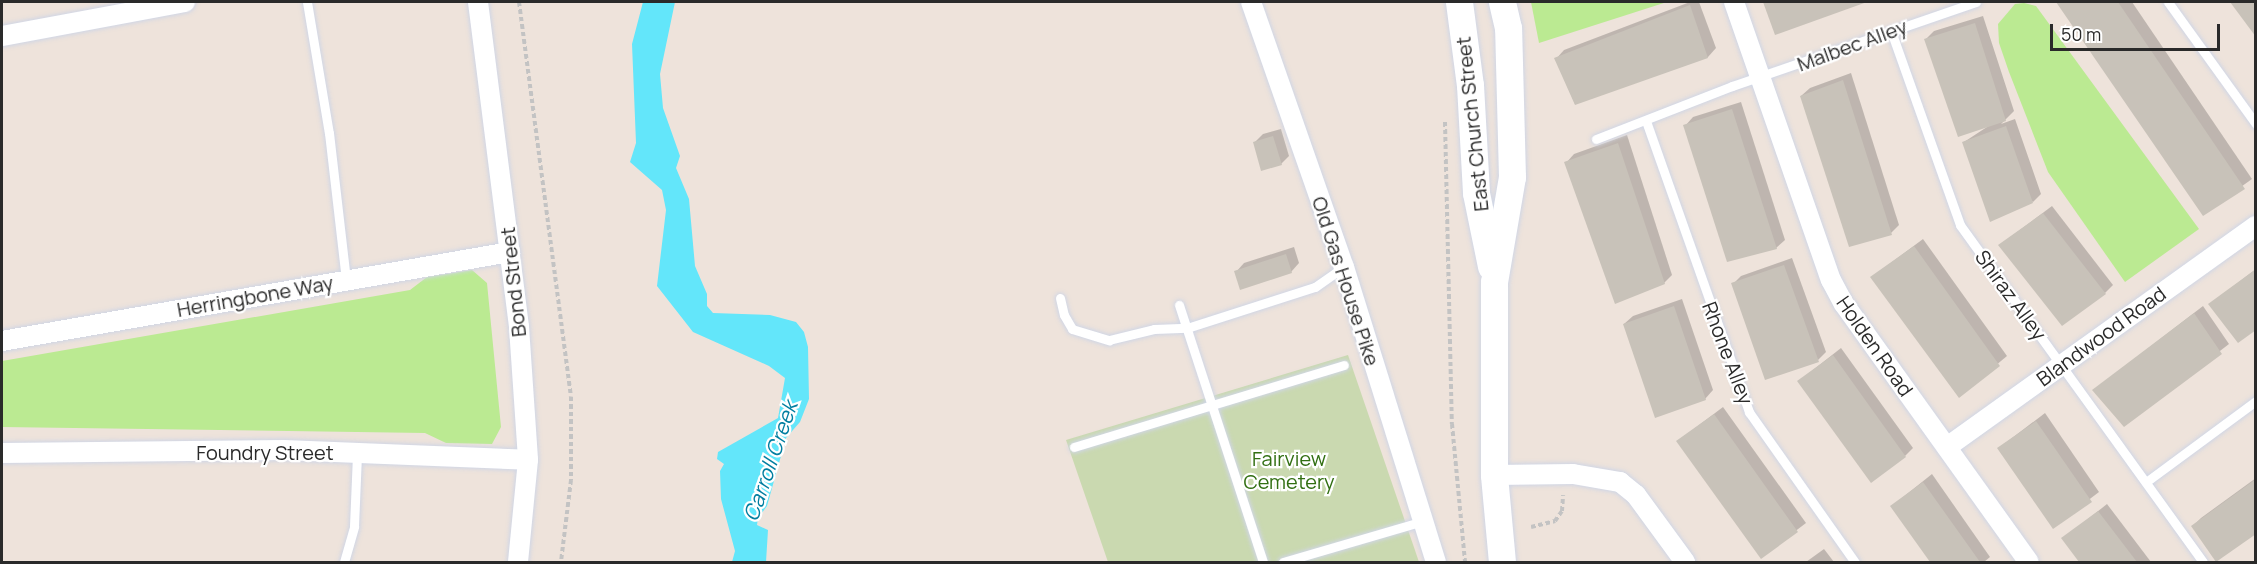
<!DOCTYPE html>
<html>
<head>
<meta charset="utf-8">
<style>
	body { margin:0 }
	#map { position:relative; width:2257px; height:564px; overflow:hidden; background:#eee3db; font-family:Manrope,sans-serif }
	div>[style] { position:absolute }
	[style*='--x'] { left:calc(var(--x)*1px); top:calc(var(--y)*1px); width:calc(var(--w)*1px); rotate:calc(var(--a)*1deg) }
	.green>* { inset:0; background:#bbea92 }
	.cemetery>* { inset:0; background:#cad9b0 }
	.water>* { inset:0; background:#63e6fa }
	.shadow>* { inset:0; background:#0003 }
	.building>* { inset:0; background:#c8c2b9 }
	.path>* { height:4px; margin-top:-2px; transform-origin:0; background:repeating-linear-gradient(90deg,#c3c3c3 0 4.5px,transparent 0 7.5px) }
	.roads { filter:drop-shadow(0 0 2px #d0d6e5) drop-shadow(0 0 2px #d0d6e5) }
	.service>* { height:9px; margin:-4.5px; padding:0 4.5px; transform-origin:4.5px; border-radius:4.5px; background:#fff }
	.minor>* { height:20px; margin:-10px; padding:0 10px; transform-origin:10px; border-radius:10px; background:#fff }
	.secondary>* { height:27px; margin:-13.5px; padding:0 13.5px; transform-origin:13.5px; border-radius:13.5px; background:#fff }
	span { translate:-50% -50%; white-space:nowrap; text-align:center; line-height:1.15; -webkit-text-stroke:4.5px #fff; paint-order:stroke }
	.street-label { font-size:20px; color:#2a2a2a }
	.park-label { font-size:20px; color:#326f13 }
	.water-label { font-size:21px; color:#017ea0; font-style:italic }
	.frame { position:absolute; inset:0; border:3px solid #2a2a2a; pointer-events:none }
	.scale { position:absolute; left:2050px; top:24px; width:170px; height:27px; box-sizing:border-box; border:3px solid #2a2a2a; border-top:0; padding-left:8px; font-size:18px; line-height:21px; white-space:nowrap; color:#2a2a2a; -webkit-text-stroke:4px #fff; paint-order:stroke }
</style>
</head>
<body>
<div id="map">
	<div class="green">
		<i style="clip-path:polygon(1531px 2px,1667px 2px,1539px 43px)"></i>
		<i style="clip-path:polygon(2024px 3px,2036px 6px,2199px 229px,2125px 282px,2048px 172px,2009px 72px,1999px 43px,1998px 24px,2015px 4px)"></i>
		<i style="clip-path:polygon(472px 270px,487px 283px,501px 427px,492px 444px,446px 443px,425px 433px,2px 427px,2px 361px,410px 290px,427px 277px)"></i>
	</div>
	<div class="cemetery">
		<i style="clip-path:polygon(1348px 355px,1419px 562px,1108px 562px,1066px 440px)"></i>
	</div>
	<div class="water">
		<i style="clip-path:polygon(643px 2px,675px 2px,660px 74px,663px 108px,680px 156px,676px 168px,689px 199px,695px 266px,707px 294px,707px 306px,713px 313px,770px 315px,796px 322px,804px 332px,808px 347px,809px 399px,800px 422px,786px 438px,767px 506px,758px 518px,757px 525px,768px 530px,766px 562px,732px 562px,735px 551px,721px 499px,720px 471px,724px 464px,717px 459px,718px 452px,778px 418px,785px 378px,769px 366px,693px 332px,657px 286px,666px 210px,662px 190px,630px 162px,636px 143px,632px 44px)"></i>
	</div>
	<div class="shadow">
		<i style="clip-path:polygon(1690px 2px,1699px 2px,1716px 48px,1708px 57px,1575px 104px,1556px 59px,1564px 50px)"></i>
		<i style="clip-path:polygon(1765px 2px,1864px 2px,1776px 33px)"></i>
		<i style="clip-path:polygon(2058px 2px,2132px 2px,2252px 179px,2203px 214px)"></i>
		<i style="clip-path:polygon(1983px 16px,2014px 111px,2001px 124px,2015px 119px,2041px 194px,2033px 202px,1964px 142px,1990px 125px,1926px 39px,1934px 31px)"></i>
		<i style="clip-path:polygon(1851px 73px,1899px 225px,1891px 233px,1801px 96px,1810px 88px)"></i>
		<i style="clip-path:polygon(1741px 102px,1785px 240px,1776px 248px,1685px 126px,1693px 117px)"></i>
		<i style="clip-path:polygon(1281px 129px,1289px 156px,1281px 164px,1254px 143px,1263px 134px)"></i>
		<i style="clip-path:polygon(1627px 135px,1672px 275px,1664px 283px,1566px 163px,1574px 154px)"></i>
		<i style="clip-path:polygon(2052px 206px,2113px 285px,2105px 293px,2000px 245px)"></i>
		<i style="clip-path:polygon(1923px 239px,2007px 356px,1959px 396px,1872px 277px)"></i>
		<i style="clip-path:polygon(1294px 247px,1299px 263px,1291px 272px,1236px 272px,1244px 263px)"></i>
		<i style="clip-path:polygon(1792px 258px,1826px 352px,1818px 360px,1733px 284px,1741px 276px)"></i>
		<i style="clip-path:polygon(2256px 269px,2256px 328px,2210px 304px)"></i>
		<i style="clip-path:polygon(1682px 299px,1713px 390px,1705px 399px,1624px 324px,1633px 316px)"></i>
		<i style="clip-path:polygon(2203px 306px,2229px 344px,2124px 425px,2094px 390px)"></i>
		<i style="clip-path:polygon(1841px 348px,1913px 448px,1905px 456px,1799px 381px)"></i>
		<i style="clip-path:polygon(1723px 407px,1806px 523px,1761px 557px,1678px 441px)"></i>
		<i style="clip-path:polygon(2045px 413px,2099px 492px,2053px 527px,1999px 448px)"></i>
		<i style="clip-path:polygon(1932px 474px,1990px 557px,1984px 562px,1932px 562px,1892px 506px)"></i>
		<i style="clip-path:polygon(2256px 478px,2256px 532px,2193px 526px,2201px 518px)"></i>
		<i style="clip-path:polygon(2107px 504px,2151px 562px,2081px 562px,2063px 539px)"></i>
		<i style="clip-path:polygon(1824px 549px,1834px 562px,1806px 562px)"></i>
	</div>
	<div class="building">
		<i style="clip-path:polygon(1763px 2px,1867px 2px,1775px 35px)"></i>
		<i style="clip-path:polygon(2056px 2px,2118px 2px,2245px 189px,2203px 216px)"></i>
		<i style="clip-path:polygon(2230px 2px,2256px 2px,2256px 37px)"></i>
		<i style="clip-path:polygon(1690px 5px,1708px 58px,1575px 105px,1554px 58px)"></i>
		<i style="clip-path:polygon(1975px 23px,2006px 121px,1958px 137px,1924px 39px)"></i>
		<i style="clip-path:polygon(1843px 80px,1892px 235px,1849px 247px,1800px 96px)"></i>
		<i style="clip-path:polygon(1732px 109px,1777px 249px,1727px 262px,1683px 125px)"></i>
		<i style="clip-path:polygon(2006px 126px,2033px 203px,1990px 222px,1962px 142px)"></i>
		<i style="clip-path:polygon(1273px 136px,1282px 165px,1261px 171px,1253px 142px)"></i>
		<i style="clip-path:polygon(1618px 143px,1665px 284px,1615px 304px,1564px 162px)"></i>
		<i style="clip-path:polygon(2043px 213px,2106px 294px,2062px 326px,1998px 245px)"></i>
		<i style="clip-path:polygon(1914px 246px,2000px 366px,1959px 398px,1870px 277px)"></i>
		<i style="clip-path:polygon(1286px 254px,1292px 273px,1240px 290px,1234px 271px)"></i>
		<i style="clip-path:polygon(1784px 265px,1819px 362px,1765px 380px,1731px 283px)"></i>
		<i style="clip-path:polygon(2256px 269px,2256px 330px,2238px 343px,2208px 304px)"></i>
		<i style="clip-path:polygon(1674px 306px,1706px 400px,1655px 418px,1623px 324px)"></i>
		<i style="clip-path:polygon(2194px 313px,2222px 354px,2124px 427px,2092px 390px)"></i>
		<i style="clip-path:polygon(1833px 355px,1906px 457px,1871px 483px,1797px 381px)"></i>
		<i style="clip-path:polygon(1714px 414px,1798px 532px,1761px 559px,1676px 441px)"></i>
		<i style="clip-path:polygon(2036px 421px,2092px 502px,2053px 529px,1997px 448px)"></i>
		<i style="clip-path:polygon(2256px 479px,2256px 534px,2216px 562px,2191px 526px)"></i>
		<i style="clip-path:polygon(1923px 482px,1980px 562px,1930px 562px,1890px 506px)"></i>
		<i style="clip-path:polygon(2098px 511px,2137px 562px,2079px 562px,2061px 538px)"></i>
	</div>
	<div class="path">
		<i style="--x:519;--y:2;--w:398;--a:82.5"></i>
		<i style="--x:571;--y:397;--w:83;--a:90"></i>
		<i style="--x:571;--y:480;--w:83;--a:97"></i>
		<i style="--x:1445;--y:122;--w:302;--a:88.7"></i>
		<i style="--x:1452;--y:424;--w:139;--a:84.6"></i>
		<i style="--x:1531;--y:527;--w:25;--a:-14"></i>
		<i style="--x:1555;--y:521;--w:12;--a:-55"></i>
		<i style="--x:1562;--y:511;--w:16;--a:-86"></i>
	</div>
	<div class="roads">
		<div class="service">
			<i style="--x:307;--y:2;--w:133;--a:80.5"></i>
			<i style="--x:329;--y:133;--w:148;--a:83.4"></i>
			<i style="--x:2168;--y:2;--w:150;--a:54.2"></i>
			<i style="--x:1891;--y:31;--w:206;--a:70.4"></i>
			<i style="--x:1960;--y:225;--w:415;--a:54.2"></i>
			<i style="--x:1646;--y:121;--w:309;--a:70.5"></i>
			<i style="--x:1749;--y:412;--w:184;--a:54.8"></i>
			<i style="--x:1596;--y:139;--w:146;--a:-21.3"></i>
			<i style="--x:1732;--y:86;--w:258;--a:-19"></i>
			<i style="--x:1060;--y:298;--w:17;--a:77"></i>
			<i style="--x:1064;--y:315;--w:16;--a:60"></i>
			<i style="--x:1072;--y:329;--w:39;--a:17"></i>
			<i style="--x:1109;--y:340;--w:46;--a:-13.7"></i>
			<i style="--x:1154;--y:329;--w:33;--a:-2"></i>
			<i style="--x:1187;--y:328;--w:134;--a:-17.8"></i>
			<i style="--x:1315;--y:287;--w:35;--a:-35"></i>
			<i style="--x:1179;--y:305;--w:270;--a:71.9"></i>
			<i style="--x:1074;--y:447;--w:282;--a:-16.9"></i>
			<i style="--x:2146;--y:482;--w:137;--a:-36.4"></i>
			<i style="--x:344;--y:562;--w:37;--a:-74"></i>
			<i style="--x:354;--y:526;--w:73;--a:-87.6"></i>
			<i style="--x:1283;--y:562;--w:146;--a:-16.3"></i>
		</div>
		<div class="minor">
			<i style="--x:478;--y:2;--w:328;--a:82.8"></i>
			<i style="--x:519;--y:327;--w:133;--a:86.1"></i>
			<i style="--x:528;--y:460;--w:102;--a:95.6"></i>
			<i style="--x:1251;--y:2;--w:281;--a:70.7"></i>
			<i style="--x:1344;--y:267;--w:309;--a:72.7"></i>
			<i style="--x:1734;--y:2;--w:294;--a:70.8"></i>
			<i style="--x:1831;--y:280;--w:27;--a:62"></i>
			<i style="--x:1844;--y:304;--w:317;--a:54.4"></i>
			<i style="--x:2;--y:36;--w:186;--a:-10.5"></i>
			<i style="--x:2;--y:341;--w:516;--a:-9.94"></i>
			<i style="--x:1947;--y:447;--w:380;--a:-35.6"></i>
			<i style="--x:2;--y:453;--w:282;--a:-0.6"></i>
			<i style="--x:284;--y:450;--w:244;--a:2.3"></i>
			<i style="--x:1494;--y:475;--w:79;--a:-0.7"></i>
			<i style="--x:1573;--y:474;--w:48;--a:9.7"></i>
			<i style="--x:1620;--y:482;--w:21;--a:39"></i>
			<i style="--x:1636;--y:495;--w:83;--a:53.8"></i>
		</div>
		<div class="secondary">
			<i style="--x:1459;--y:2;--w:84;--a:82.5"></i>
			<i style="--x:1470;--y:85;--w:108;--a:86.8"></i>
			<i style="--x:1476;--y:193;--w:75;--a:78.4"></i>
			<i style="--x:1502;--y:562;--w:87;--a:-95.3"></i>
			<i style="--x:1494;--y:475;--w:193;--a:-90"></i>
			<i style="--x:1494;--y:282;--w:107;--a:-80.3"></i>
			<i style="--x:1512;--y:177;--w:149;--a:-91.5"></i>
			<i style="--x:1508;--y:28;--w:27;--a:-103"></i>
		</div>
	</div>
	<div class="street-label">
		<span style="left:1852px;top:45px;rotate:-20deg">Malbec Alley</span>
		<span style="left:1472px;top:124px;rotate:-96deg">East Church Street</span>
		<span style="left:1346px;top:281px;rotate:72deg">Old Gas House Pike</span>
		<span style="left:513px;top:282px;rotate:-96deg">Bond Street</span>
		<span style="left:2011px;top:295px;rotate:54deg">Shiraz Alley</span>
		<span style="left:255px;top:296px;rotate:-10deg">Herringbone Way</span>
		<span style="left:2101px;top:336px;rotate:-36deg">Blandwood Road</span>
		<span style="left:1875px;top:346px;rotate:55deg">Holden Road</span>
		<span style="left:1728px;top:353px;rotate:69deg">Rhone Alley</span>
		<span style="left:265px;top:452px">Foundry Street</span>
	</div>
	<div class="park-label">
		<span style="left:1289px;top:470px">Fairview<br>Cemetery</span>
	</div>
	<div class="water-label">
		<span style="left:770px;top:461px;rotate:-71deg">Carroll Creek</span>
	</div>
	<div class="frame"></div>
	<div class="scale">50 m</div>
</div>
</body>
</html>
